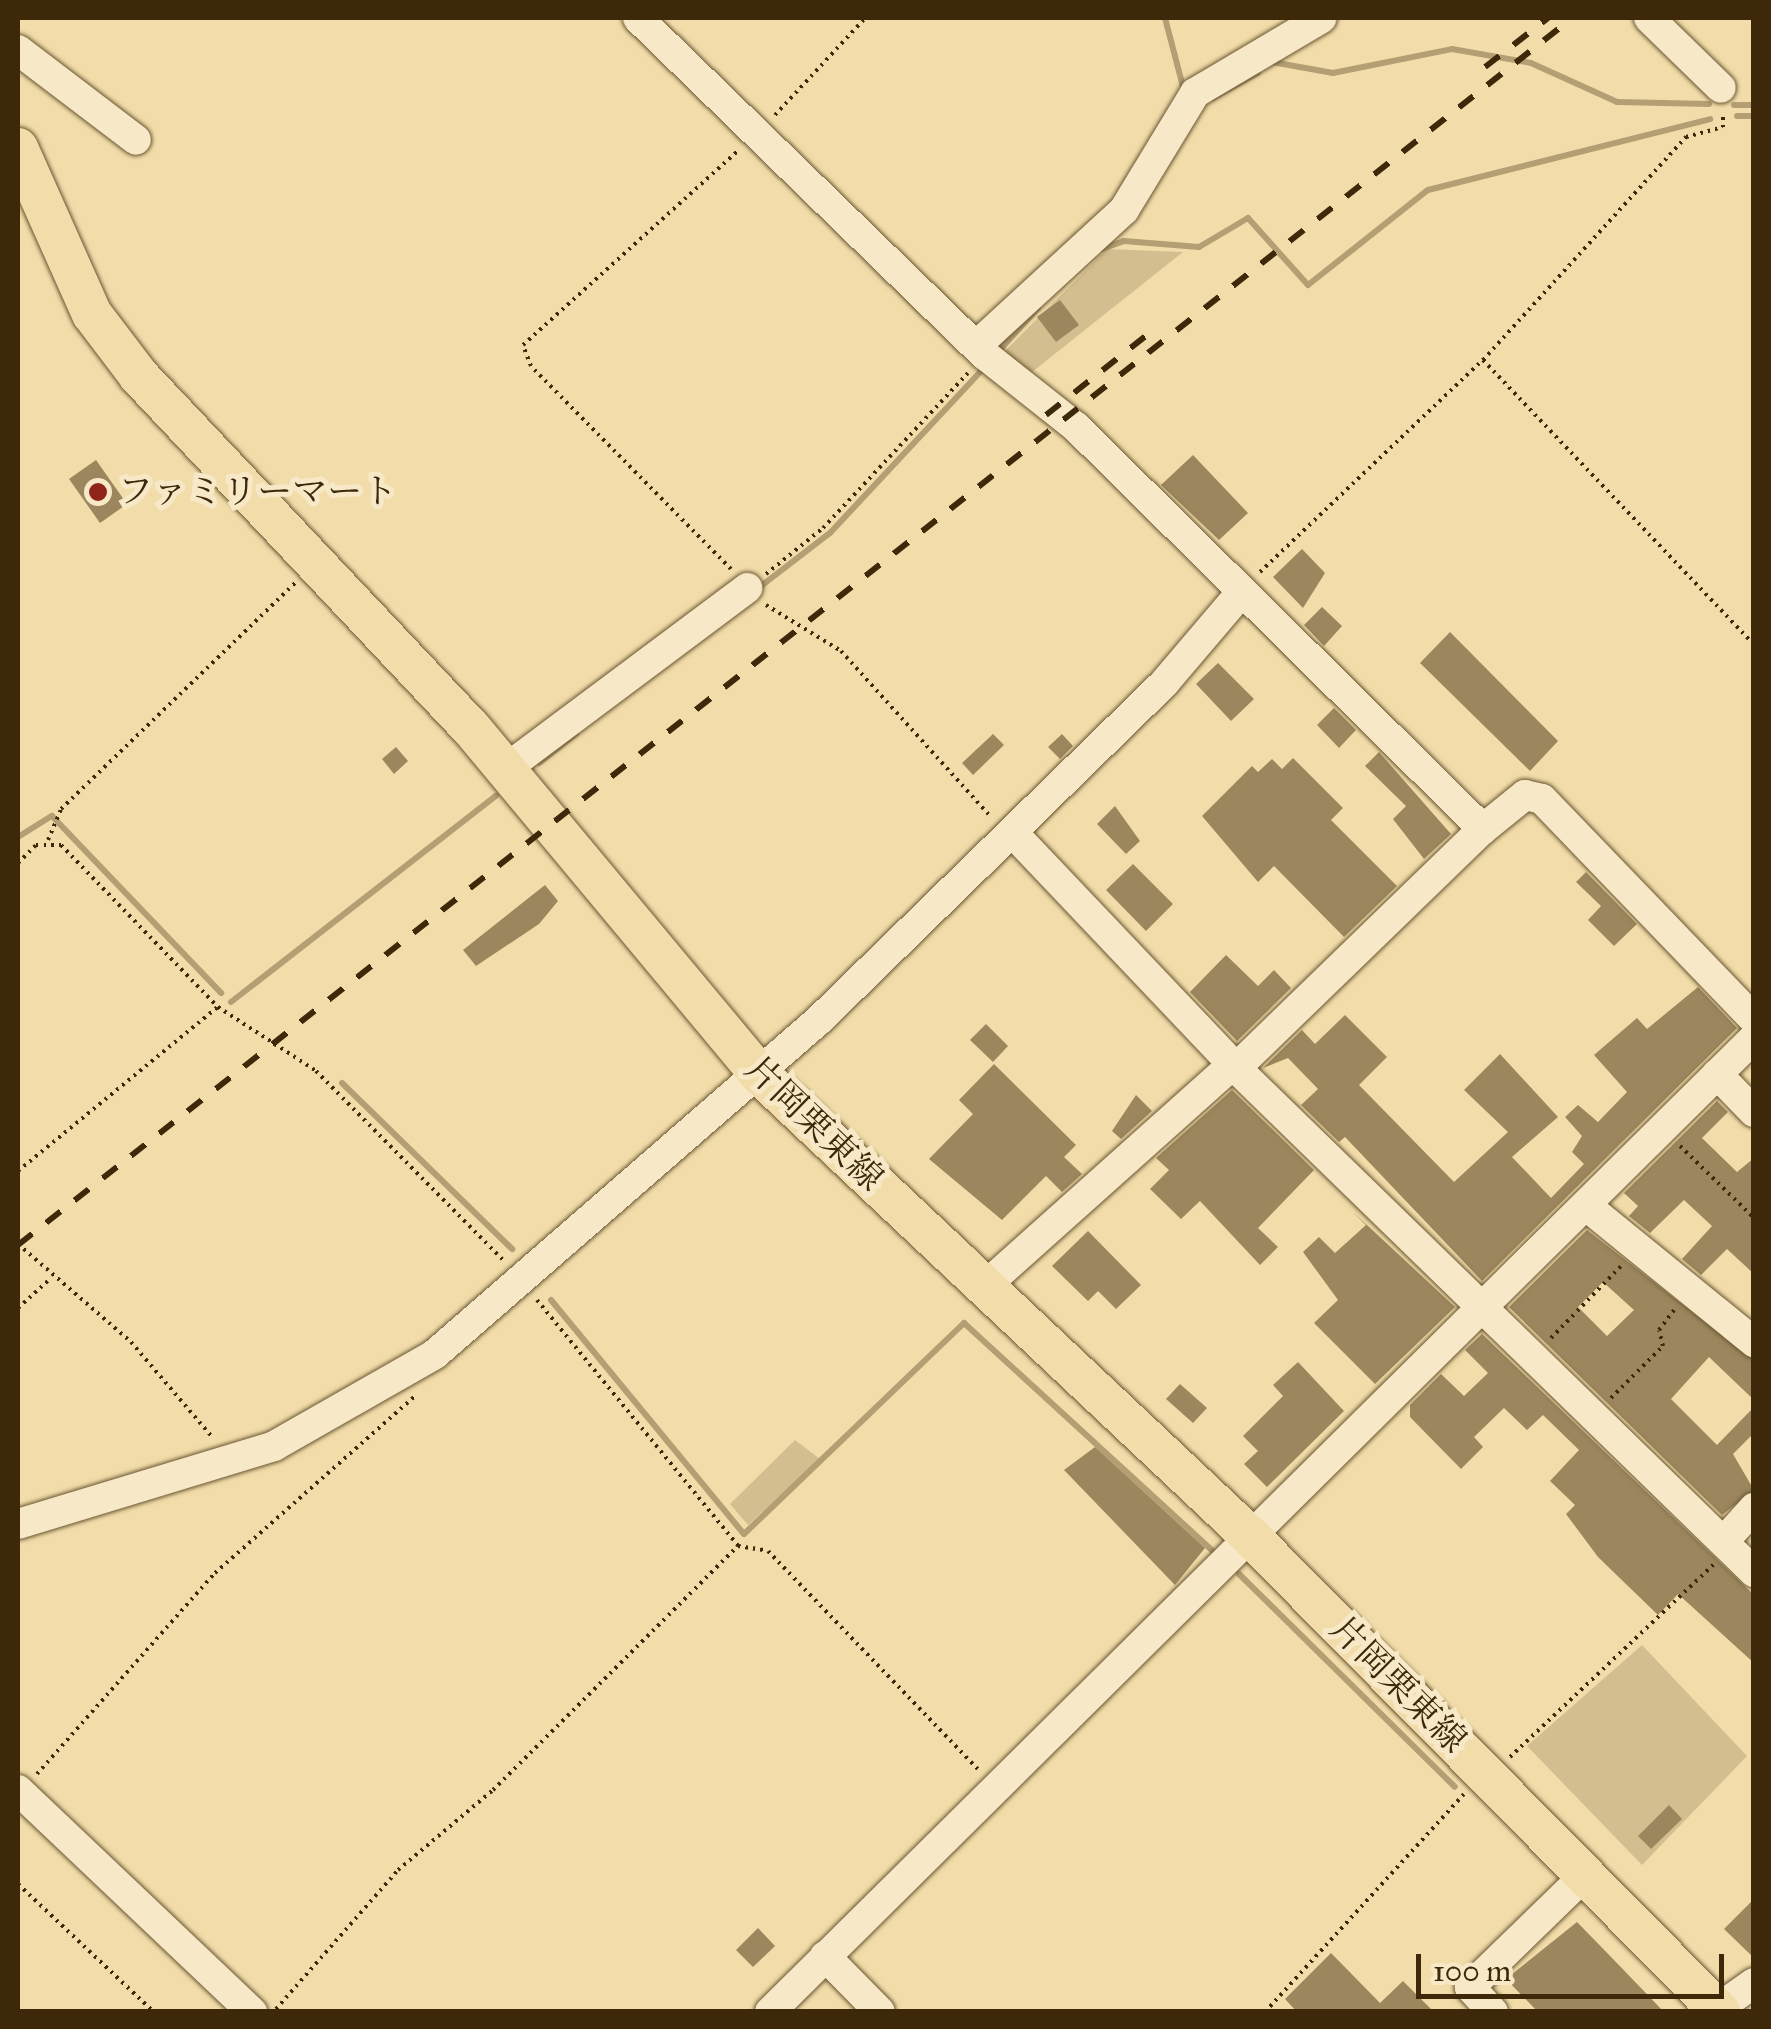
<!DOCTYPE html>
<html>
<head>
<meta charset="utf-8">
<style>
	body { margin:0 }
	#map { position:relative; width:1771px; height:2029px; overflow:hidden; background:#f2ddaa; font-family:"IM FELL Great Primer","Noto Serif JP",serif }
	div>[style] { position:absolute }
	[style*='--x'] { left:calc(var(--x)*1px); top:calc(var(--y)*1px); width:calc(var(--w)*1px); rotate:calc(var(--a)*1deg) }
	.green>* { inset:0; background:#d3be8f }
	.stream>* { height:6px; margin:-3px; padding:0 3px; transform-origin:3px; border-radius:3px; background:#b49f74 }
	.building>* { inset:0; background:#9b865d }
	.path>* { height:4px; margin-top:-2px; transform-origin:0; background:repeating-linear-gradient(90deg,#3d280a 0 2.5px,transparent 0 7.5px) }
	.roads { filter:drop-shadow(0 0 2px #6a5532) drop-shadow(0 0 2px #6a5532) }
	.minor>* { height:30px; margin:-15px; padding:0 15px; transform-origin:15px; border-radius:15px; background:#f7e9c8 }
	.major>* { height:40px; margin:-20px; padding:0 20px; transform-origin:20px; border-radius:20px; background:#f2ddaa }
	.rail>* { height:6px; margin-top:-3px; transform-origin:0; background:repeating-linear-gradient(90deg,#3d280a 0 18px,transparent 0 36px) }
	.dots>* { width:28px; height:28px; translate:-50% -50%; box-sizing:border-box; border:5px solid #f7e9c8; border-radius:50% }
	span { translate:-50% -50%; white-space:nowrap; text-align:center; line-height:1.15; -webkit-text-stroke:10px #f7e9c8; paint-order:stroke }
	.poi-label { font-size:35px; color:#3d280a }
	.left { translate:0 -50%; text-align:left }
	.street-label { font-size:35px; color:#3d280a }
	.frame { position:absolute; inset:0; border:20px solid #3d280a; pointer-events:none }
	.scale { position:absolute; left:1416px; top:1954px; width:308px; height:45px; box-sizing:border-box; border:5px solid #3d280a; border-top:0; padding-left:12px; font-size:30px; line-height:35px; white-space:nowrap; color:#3d280a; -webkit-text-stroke:8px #f7e9c8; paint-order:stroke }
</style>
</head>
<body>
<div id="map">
	<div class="green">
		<i style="clip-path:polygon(1107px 249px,1183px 252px,1027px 376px,1001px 355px)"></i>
		<i style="clip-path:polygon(795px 1440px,820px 1459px,748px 1525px,730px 1504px)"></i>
		<i style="clip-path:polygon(1642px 1645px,1747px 1756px,1642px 1865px,1527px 1746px)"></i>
	</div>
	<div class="stream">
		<i style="--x:1165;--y:18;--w:79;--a:75.3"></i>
		<i style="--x:1272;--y:62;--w:62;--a:10.2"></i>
		<i style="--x:1333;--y:73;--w:121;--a:-11.4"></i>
		<i style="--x:1452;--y:49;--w:80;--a:10"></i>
		<i style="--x:1531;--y:63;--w:94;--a:24.4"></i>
		<i style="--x:1617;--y:102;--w:92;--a:1.2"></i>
		<i style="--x:1213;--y:98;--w:51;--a:-29.1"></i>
		<i style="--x:1734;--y:105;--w:20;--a:0"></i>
		<i style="--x:1737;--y:116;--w:17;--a:0"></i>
		<i style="--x:1102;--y:249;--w:23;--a:-20"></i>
		<i style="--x:1124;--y:241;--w:75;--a:4.6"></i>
		<i style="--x:1199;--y:247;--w:57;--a:-30.6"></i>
		<i style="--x:1248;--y:218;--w:90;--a:48.2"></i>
		<i style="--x:1308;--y:285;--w:153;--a:-38.4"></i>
		<i style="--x:1428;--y:190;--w:291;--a:-14.1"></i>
		<i style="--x:996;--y:354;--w:62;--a:-47.6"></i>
		<i style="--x:757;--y:589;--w:92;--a:-37.5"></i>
		<i style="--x:830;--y:533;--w:226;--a:-47"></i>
		<i style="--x:539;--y:763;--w:47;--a:-38.1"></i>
		<i style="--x:18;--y:837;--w:40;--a:-32"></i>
		<i style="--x:52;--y:816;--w:245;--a:46.3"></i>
		<i style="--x:231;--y:1002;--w:336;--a:-37.9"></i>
		<i style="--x:342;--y:1083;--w:238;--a:44.3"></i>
		<i style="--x:551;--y:1300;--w:303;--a:50.5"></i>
		<i style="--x:744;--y:1534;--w:305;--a:-43.8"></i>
		<i style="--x:964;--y:1323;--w:336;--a:42.5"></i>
		<i style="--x:1239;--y:1574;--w:303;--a:44.6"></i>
	</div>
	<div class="building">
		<i style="clip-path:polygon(1060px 300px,1079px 325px,1056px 342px,1037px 317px)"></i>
		<i style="clip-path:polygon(1193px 455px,1248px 513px,1219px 540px,1161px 485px)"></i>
		<i style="clip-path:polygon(96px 460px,127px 504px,100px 523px,69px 479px)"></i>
		<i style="clip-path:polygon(1302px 549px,1325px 573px,1303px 608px,1273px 577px)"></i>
		<i style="clip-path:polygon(1322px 607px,1342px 626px,1324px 646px,1304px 625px)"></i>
		<i style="clip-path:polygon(1450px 632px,1558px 741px,1530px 771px,1420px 663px)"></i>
		<i style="clip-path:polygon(1218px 663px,1254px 699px,1231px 721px,1196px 684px)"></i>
		<i style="clip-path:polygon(1334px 708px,1356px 730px,1339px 748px,1317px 725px)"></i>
		<i style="clip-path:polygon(993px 734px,1004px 745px,973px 775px,962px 763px)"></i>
		<i style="clip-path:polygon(1062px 734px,1073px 746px,1060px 759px,1048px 747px)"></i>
		<i style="clip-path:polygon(396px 747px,408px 761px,394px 774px,382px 759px)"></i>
		<i style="clip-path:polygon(1379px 752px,1451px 834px,1424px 859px,1393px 819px,1406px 806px,1365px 766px)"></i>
		<i style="clip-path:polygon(1293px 758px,1343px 808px,1331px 820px,1397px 886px,1344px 937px,1274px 866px,1258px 882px,1202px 816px,1252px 766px,1258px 772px,1272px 759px,1282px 769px)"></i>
		<i style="clip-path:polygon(1115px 806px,1140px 841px,1126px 854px,1097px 824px)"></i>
		<i style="clip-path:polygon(1133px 864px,1173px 904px,1146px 931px,1106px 890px)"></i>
		<i style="clip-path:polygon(1586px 872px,1637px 924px,1614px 946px,1588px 920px,1601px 906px,1576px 882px)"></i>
		<i style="clip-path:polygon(545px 885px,558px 901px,539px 924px,476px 966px,463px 950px)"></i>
		<i style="clip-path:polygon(1226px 955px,1258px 986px,1274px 970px,1291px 988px,1237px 1041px,1190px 992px)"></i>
		<i style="clip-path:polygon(1698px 987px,1737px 1028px,1482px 1281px,1345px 1137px,1339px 1142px,1301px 1105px,1318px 1089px,1288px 1058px,1263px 1068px,1302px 1030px,1315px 1044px,1345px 1015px,1387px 1057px,1359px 1085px,1454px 1182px,1508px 1132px,1464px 1090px,1500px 1054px,1558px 1117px,1512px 1157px,1551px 1198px,1584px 1164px,1572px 1152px,1582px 1136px,1565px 1117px,1578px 1105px,1598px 1122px,1627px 1092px,1594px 1055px,1637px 1018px,1647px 1029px)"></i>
		<i style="clip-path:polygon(986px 1024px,1008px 1046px,993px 1062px,970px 1040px)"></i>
		<i style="clip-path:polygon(994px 1064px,1076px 1145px,1064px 1157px,1082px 1174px,1062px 1192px,1046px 1176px,1002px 1220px,929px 1159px,973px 1114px,959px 1100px)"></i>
		<i style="clip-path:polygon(1232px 1090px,1314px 1170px,1258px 1228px,1278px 1247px,1260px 1265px,1200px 1201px,1181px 1219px,1150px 1189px,1169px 1170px,1156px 1158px)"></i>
		<i style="clip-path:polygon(1136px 1095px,1152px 1111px,1121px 1139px,1112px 1131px)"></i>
		<i style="clip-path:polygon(1717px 1101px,1728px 1112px,1702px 1138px,1737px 1172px,1754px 1158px,1754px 1274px,1727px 1249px,1701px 1275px,1682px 1259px,1712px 1226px,1684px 1200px,1650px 1233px,1629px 1216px,1638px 1206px,1624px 1193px)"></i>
		<i style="clip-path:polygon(1353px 1212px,1455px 1307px,1375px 1384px,1314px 1323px,1338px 1300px,1303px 1252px,1319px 1237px,1335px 1253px,1366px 1225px)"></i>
		<i style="clip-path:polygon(evenodd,1587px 1230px,1754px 1360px,1754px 1400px,1709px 1357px,1671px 1399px,1717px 1445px,1754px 1407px,1754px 1433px,1733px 1454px,1754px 1490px,1722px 1515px,1509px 1307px,1587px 1230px,1603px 1282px,1634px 1310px,1607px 1336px,1578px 1307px,1603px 1282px)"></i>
		<i style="clip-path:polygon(1088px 1231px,1141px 1285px,1116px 1309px,1098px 1291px,1088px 1301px,1052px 1266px)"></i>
		<i style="clip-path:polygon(1482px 1334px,1754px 1595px,1754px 1663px,1678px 1594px,1658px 1615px,1598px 1557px,1566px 1514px,1575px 1505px,1550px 1481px,1579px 1450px,1543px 1415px,1527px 1430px,1504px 1408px,1474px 1437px,1483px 1447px,1461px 1469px,1410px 1417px,1410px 1405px,1441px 1374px,1464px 1396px,1488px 1373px,1465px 1350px)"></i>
		<i style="clip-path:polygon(1298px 1362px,1344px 1411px,1267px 1487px,1244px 1464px,1258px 1451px,1243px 1436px,1283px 1396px,1273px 1385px)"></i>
		<i style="clip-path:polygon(1180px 1384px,1207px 1408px,1193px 1423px,1166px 1399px)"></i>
		<i style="clip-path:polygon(1095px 1447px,1205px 1548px,1175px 1585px,1064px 1470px)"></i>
		<i style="clip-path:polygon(1669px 1805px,1682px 1819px,1651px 1849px,1638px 1836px)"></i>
		<i style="clip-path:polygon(1754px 1899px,1754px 1958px,1724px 1929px)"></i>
		<i style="clip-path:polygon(1577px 1922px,1614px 1960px,1664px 2012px,1538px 2012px,1506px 1979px)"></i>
		<i style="clip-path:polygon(758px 1928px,775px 1946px,753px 1967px,736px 1950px)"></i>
		<i style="clip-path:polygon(1331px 1953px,1380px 2003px,1403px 1981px,1434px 2012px,1297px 2012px,1285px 1999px)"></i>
	</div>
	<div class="path">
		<i style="--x:775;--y:115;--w:132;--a:-47.1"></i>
		<i style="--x:1483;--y:360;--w:393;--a:46.4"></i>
		<i style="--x:731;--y:569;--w:285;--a:-134.6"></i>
		<i style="--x:531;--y:366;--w:22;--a:-111"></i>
		<i style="--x:523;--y:345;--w:292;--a:-42.1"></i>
		<i style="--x:1260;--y:572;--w:308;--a:-43.6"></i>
		<i style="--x:1483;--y:360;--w:302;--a:-47.7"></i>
		<i style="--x:1686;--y:137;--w:38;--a:-15"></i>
		<i style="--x:1723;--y:127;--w:13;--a:-90"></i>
		<i style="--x:766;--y:574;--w:73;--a:-38.9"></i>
		<i style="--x:823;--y:528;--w:212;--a:-46.9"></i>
		<i style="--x:766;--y:605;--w:88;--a:31.5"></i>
		<i style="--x:841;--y:651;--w:222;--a:47.9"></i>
		<i style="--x:48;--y:840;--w:34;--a:-67"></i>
		<i style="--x:61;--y:809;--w:327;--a:-44"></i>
		<i style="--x:18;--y:863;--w:25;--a:-45"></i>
		<i style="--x:36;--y:845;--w:25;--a:0"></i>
		<i style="--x:61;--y:845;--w:226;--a:45.9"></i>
		<i style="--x:218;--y:1007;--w:117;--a:33.1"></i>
		<i style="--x:316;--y:1071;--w:269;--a:45.3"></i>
		<i style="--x:1680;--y:1146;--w:103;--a:44.2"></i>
		<i style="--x:18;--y:1171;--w:259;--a:-39.4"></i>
		<i style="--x:18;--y:1244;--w:150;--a:40.9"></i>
		<i style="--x:131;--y:1342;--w:125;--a:49.5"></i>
		<i style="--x:537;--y:1300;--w:318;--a:50.7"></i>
		<i style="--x:738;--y:1546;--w:30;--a:9"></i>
		<i style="--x:768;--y:1551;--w:303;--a:46.1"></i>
		<i style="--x:18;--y:1308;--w:43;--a:-42.2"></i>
		<i style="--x:1551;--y:1338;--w:100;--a:-45.8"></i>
		<i style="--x:1611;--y:1398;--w:74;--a:-45"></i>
		<i style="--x:1663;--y:1346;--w:16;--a:-104"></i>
		<i style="--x:1659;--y:1330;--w:25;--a:-53"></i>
		<i style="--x:1510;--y:1757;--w:281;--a:-43.4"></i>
		<i style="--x:37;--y:1774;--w:268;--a:-48.5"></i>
		<i style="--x:215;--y:1573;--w:266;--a:-41.5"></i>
		<i style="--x:18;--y:1884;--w:187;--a:43.3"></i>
		<i style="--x:276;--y:2009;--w:185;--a:-48.7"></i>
		<i style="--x:398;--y:1870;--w:124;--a:-40.1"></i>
		<i style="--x:493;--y:1790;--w:346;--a:-44.9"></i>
		<i style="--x:1265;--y:2012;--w:295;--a:-47.6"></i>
	</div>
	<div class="roads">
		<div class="minor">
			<i style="--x:638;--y:18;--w:484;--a:44.2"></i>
			<i style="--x:985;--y:355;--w:116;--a:38.4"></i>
			<i style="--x:1076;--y:427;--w:572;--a:44.65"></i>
			<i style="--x:1483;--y:829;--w:54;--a:-39"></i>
			<i style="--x:1525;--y:795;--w:17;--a:13"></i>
			<i style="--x:1542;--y:799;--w:306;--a:46.1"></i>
			<i style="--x:1649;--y:18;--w:100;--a:44.2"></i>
			<i style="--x:18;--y:50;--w:148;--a:37.3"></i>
			<i style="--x:976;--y:346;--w:201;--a:-42.6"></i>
			<i style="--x:1124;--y:210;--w:137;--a:-58.7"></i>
			<i style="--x:1195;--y:93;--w:147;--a:-30.6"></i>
			<i style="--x:504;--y:770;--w:304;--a:-36.8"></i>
			<i style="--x:1014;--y:834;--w:323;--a:46.5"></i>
			<i style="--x:1236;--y:1068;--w:723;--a:44.22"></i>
			<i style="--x:1236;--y:1068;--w:344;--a:-44.1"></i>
			<i style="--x:1717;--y:1074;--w:53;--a:45.8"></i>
			<i style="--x:1589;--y:1208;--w:213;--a:39.1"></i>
			<i style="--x:985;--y:1286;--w:333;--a:-41.8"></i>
			<i style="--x:18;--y:1524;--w:268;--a:-16.9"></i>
			<i style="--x:274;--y:1446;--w:185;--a:-29.7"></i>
			<i style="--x:435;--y:1354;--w:509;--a:-41.02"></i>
			<i style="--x:819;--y:1020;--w:484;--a:-44.3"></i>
			<i style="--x:1165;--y:682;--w:116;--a:-49.6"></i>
			<i style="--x:1724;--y:1541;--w:45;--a:-47.7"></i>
			<i style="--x:18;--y:1790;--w:323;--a:43.5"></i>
			<i style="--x:825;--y:1956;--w:78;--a:45.5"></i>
			<i style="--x:770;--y:2012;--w:1385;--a:-44.71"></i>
			<i style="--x:1493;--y:2012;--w:34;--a:-133"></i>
			<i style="--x:1470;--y:1987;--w:161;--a:-44.2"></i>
			<i style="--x:1713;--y:2012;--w:50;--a:-35.3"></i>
		</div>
		<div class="major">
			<i style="--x:18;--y:148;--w:182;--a:66"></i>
			<i style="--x:92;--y:314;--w:78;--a:52.8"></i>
			<i style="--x:139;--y:376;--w:484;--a:46.7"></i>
			<i style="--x:471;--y:728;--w:450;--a:50.2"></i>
			<i style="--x:759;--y:1074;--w:674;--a:43.26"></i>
			<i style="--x:1250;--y:1536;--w:669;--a:45.36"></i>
		</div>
	</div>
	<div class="rail">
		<i style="--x:1485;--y:67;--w:80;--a:-37.9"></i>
		<i style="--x:1046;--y:415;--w:135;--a:-38.4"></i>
		<i style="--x:18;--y:1245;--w:1980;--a:-38.29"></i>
	</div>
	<div class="dots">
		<i style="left:98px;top:492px;background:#8f2418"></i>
	</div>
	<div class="poi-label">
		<span class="left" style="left:118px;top:492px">ファミリーマート</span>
	</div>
	<div class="street-label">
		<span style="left:814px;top:1124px;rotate:44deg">片岡栗東線</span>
		<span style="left:1398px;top:1685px;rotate:45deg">片岡栗東線</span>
	</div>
	<div class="frame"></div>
	<div class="scale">100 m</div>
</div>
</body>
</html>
